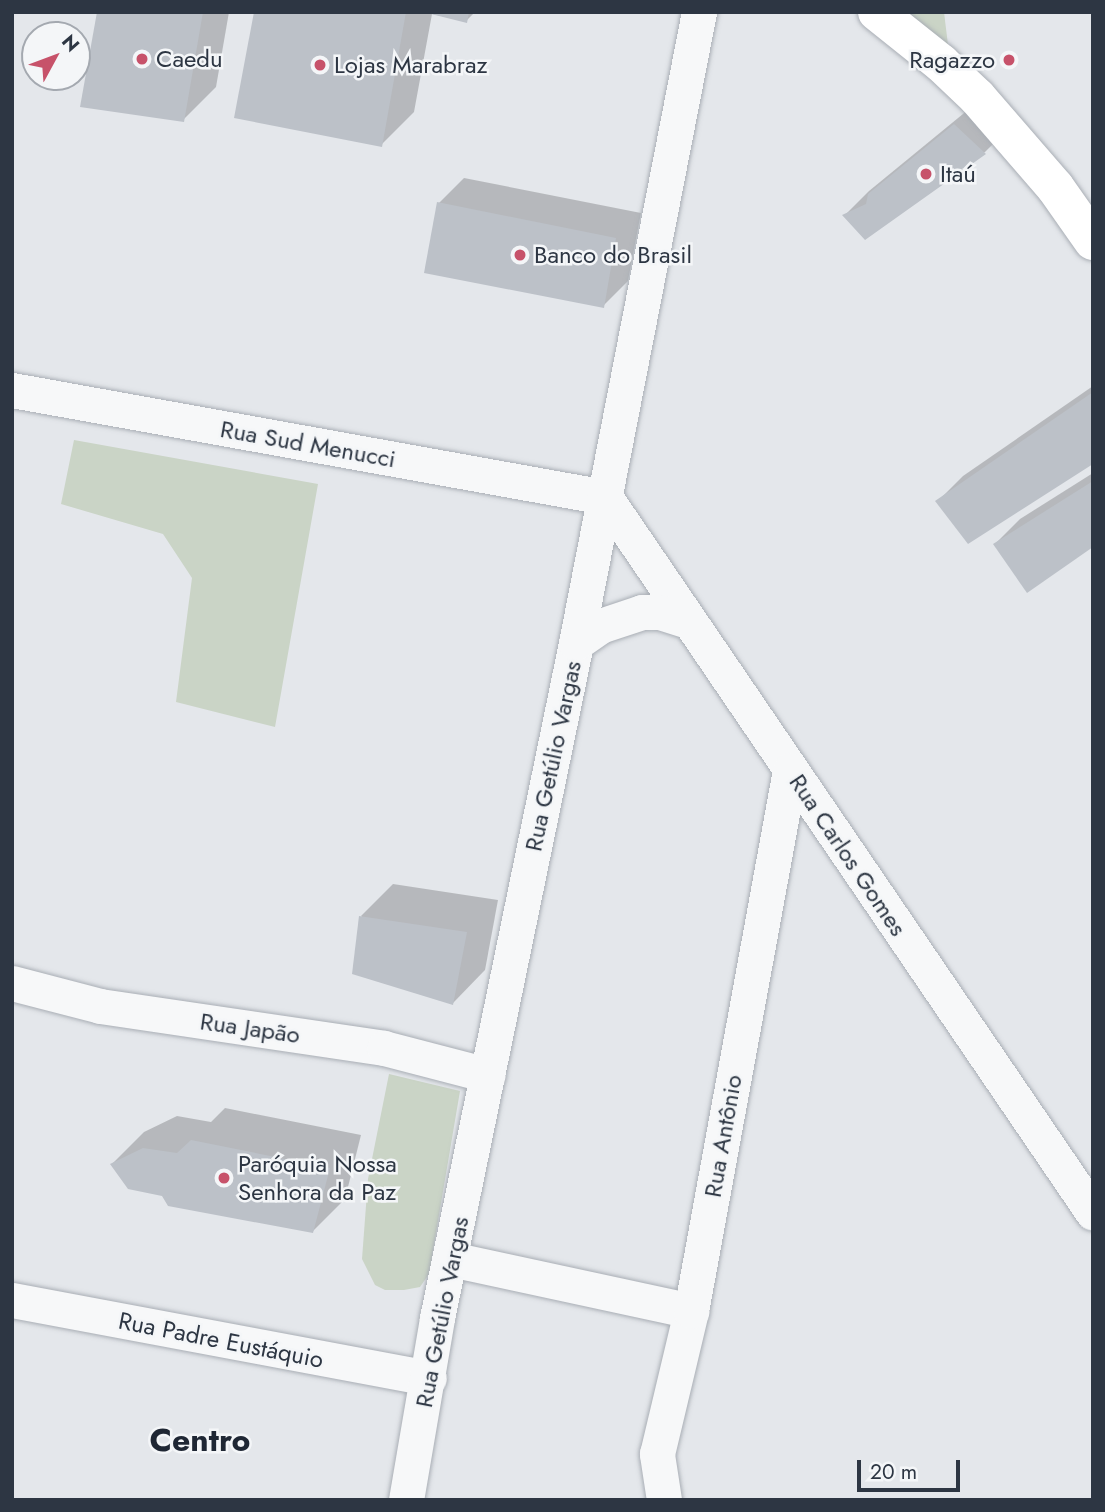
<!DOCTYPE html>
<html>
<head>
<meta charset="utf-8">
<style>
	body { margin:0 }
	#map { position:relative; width:1105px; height:1512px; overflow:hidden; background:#e4e7eb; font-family:Jost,sans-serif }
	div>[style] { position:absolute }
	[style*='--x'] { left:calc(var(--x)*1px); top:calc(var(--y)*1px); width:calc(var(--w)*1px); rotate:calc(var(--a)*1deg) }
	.green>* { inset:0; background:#cad4c6 }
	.shadow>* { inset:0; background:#0003 }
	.building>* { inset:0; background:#bcc1c8 }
	.roads { filter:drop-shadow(0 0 2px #a9aeb5) drop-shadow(0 0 2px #a9aeb5) }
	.street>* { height:35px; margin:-17.5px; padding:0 17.5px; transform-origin:17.5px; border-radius:17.5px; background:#f7f8f9 }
	.secondary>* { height:38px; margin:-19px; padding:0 19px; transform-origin:19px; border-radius:19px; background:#fff }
	.dots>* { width:19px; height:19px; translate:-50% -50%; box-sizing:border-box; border:4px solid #f4f6f8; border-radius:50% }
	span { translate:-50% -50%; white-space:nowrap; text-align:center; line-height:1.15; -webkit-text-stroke:5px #f4f6f8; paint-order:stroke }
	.poi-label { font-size:24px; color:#2d3643 }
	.left { translate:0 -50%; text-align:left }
	.right { translate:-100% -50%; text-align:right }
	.street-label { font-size:24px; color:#2d3643 }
	.district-label { font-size:32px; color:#1f2734; font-weight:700 }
	.frame { position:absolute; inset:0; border:14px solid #2d3643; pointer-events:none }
	.north { position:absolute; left:21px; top:21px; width:70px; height:70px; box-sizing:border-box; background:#f4f6f8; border:2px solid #a4a9b0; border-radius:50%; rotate:49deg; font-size:19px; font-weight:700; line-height:28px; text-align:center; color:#2d3643 }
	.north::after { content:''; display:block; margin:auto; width:24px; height:32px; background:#c7526a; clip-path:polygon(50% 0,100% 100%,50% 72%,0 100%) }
	.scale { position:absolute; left:857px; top:1460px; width:103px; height:32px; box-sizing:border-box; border:4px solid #2d3643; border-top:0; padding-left:9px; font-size:21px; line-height:24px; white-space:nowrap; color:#2d3643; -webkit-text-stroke:5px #f4f6f8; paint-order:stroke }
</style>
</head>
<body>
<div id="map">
	<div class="green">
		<i style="clip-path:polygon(904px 12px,944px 12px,948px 45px)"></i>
		<i style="clip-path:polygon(74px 440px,318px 484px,275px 727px,176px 702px,192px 578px,163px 534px,61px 504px)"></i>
		<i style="clip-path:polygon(389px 1074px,460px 1091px,429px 1274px,420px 1287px,404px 1290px,385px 1290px,375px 1285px,362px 1259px,368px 1179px)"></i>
	</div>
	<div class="shadow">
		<i style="clip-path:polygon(99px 12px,229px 12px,216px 87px,183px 120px)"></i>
		<i style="clip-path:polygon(255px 12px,475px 12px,466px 21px,432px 14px,414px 112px,381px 145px)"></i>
		<i style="clip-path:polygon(980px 100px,1010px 127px,985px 152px,865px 238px,844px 216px,869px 191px)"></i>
		<i style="clip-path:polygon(464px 178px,641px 213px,628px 281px,603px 306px,439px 203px)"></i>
		<i style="clip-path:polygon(1093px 386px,1093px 462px,938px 501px,963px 476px)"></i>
		<i style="clip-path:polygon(1093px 473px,1093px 545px,995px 544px,1020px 519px)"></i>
		<i style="clip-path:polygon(393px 884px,498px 900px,485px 970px,453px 1003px,361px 916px)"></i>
		<i style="clip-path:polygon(225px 1108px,361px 1135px,345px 1199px,312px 1232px,164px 1195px,112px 1164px,144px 1132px,177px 1116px,211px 1122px)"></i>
	</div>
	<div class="building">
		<i style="clip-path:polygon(97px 12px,203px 12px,184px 122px,80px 107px)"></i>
		<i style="clip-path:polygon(254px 12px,406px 12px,382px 147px,234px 118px)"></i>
		<i style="clip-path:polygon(423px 12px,469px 12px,467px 23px)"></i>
		<i style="clip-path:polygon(954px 124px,986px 154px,865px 240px,842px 215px,866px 204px,868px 194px)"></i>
		<i style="clip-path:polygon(437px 202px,616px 238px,604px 308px,424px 273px)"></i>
		<i style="clip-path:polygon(1093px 392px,1093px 464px,968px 544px,935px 501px)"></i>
		<i style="clip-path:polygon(1093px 481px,1093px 547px,1027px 593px,993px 544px)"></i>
		<i style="clip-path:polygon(359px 916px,467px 932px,453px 1005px,352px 974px)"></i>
		<i style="clip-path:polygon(191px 1140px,330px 1168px,313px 1233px,168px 1206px,162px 1196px,128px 1189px,110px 1164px,143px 1148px,177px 1153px)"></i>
	</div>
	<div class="roads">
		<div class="street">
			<i style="--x:12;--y:390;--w:603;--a:10.23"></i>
			<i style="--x:605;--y:497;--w:866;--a:55.72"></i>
			<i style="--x:576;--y:643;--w:29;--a:-35"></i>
			<i style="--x:600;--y:626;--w:44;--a:-18.4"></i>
			<i style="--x:642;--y:612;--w:18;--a:0"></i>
			<i style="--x:660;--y:612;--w:29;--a:18"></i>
			<i style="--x:12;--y:983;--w:91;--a:14.6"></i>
			<i style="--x:100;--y:1006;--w:287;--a:8.4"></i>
			<i style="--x:384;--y:1048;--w:107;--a:14.6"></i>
			<i style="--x:451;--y:1259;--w:246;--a:12.2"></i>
			<i style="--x:12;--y:1300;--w:424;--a:10.6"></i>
			<i style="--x:406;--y:1500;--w:185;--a:-80.3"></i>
			<i style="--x:437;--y:1318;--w:689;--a:-78.36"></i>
			<i style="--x:576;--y:643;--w:643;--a:-78.97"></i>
			<i style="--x:664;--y:1500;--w:47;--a:-98.7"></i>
			<i style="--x:657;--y:1454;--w:147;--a:-76.6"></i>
			<i style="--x:691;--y:1311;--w:550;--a:-79.63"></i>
		</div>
		<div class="secondary">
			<i style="--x:877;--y:12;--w:82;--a:38.6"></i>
			<i style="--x:941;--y:63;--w:50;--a:43.4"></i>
			<i style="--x:977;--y:97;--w:119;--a:49.1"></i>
			<i style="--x:1055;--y:187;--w:66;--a:54.9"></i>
		</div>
	</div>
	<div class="dots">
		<i style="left:142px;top:59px;background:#c7526a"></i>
		<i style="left:1009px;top:60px;background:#c7526a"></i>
		<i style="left:320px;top:65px;background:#c7526a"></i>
		<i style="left:926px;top:174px;background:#c7526a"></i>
		<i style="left:520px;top:255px;background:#c7526a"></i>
		<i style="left:224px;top:1178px;background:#c7526a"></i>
	</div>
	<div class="poi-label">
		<span class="left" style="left:156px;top:59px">Caedu</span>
		<span class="right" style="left:995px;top:60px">Ragazzo</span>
		<span class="left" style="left:334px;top:65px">Lojas Marabraz</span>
		<span class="left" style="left:940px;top:174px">Itaú</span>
		<span class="left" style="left:534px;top:255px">Banco do Brasil</span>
		<span class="left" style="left:238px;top:1178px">Paróquia Nossa<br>Senhora da Paz</span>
	</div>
	<div class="street-label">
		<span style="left:308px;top:444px;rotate:10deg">Rua Sud Menucci</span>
		<span style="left:553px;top:756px;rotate:-78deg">Rua Getúlio Vargas</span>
		<span style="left:848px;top:855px;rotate:56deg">Rua Carlos Gomes</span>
		<span style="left:250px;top:1028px;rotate:8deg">Rua Japão</span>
		<span style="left:723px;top:1136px;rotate:-80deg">Rua Antônio</span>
		<span style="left:442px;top:1312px;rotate:-79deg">Rua Getúlio Vargas</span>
		<span style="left:221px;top:1340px;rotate:11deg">Rua Padre Eustáquio</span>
	</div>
	<div class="district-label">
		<span style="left:200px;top:1440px">Centro</span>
	</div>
	<div class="frame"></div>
	<div class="north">N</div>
	<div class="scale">20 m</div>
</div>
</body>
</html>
